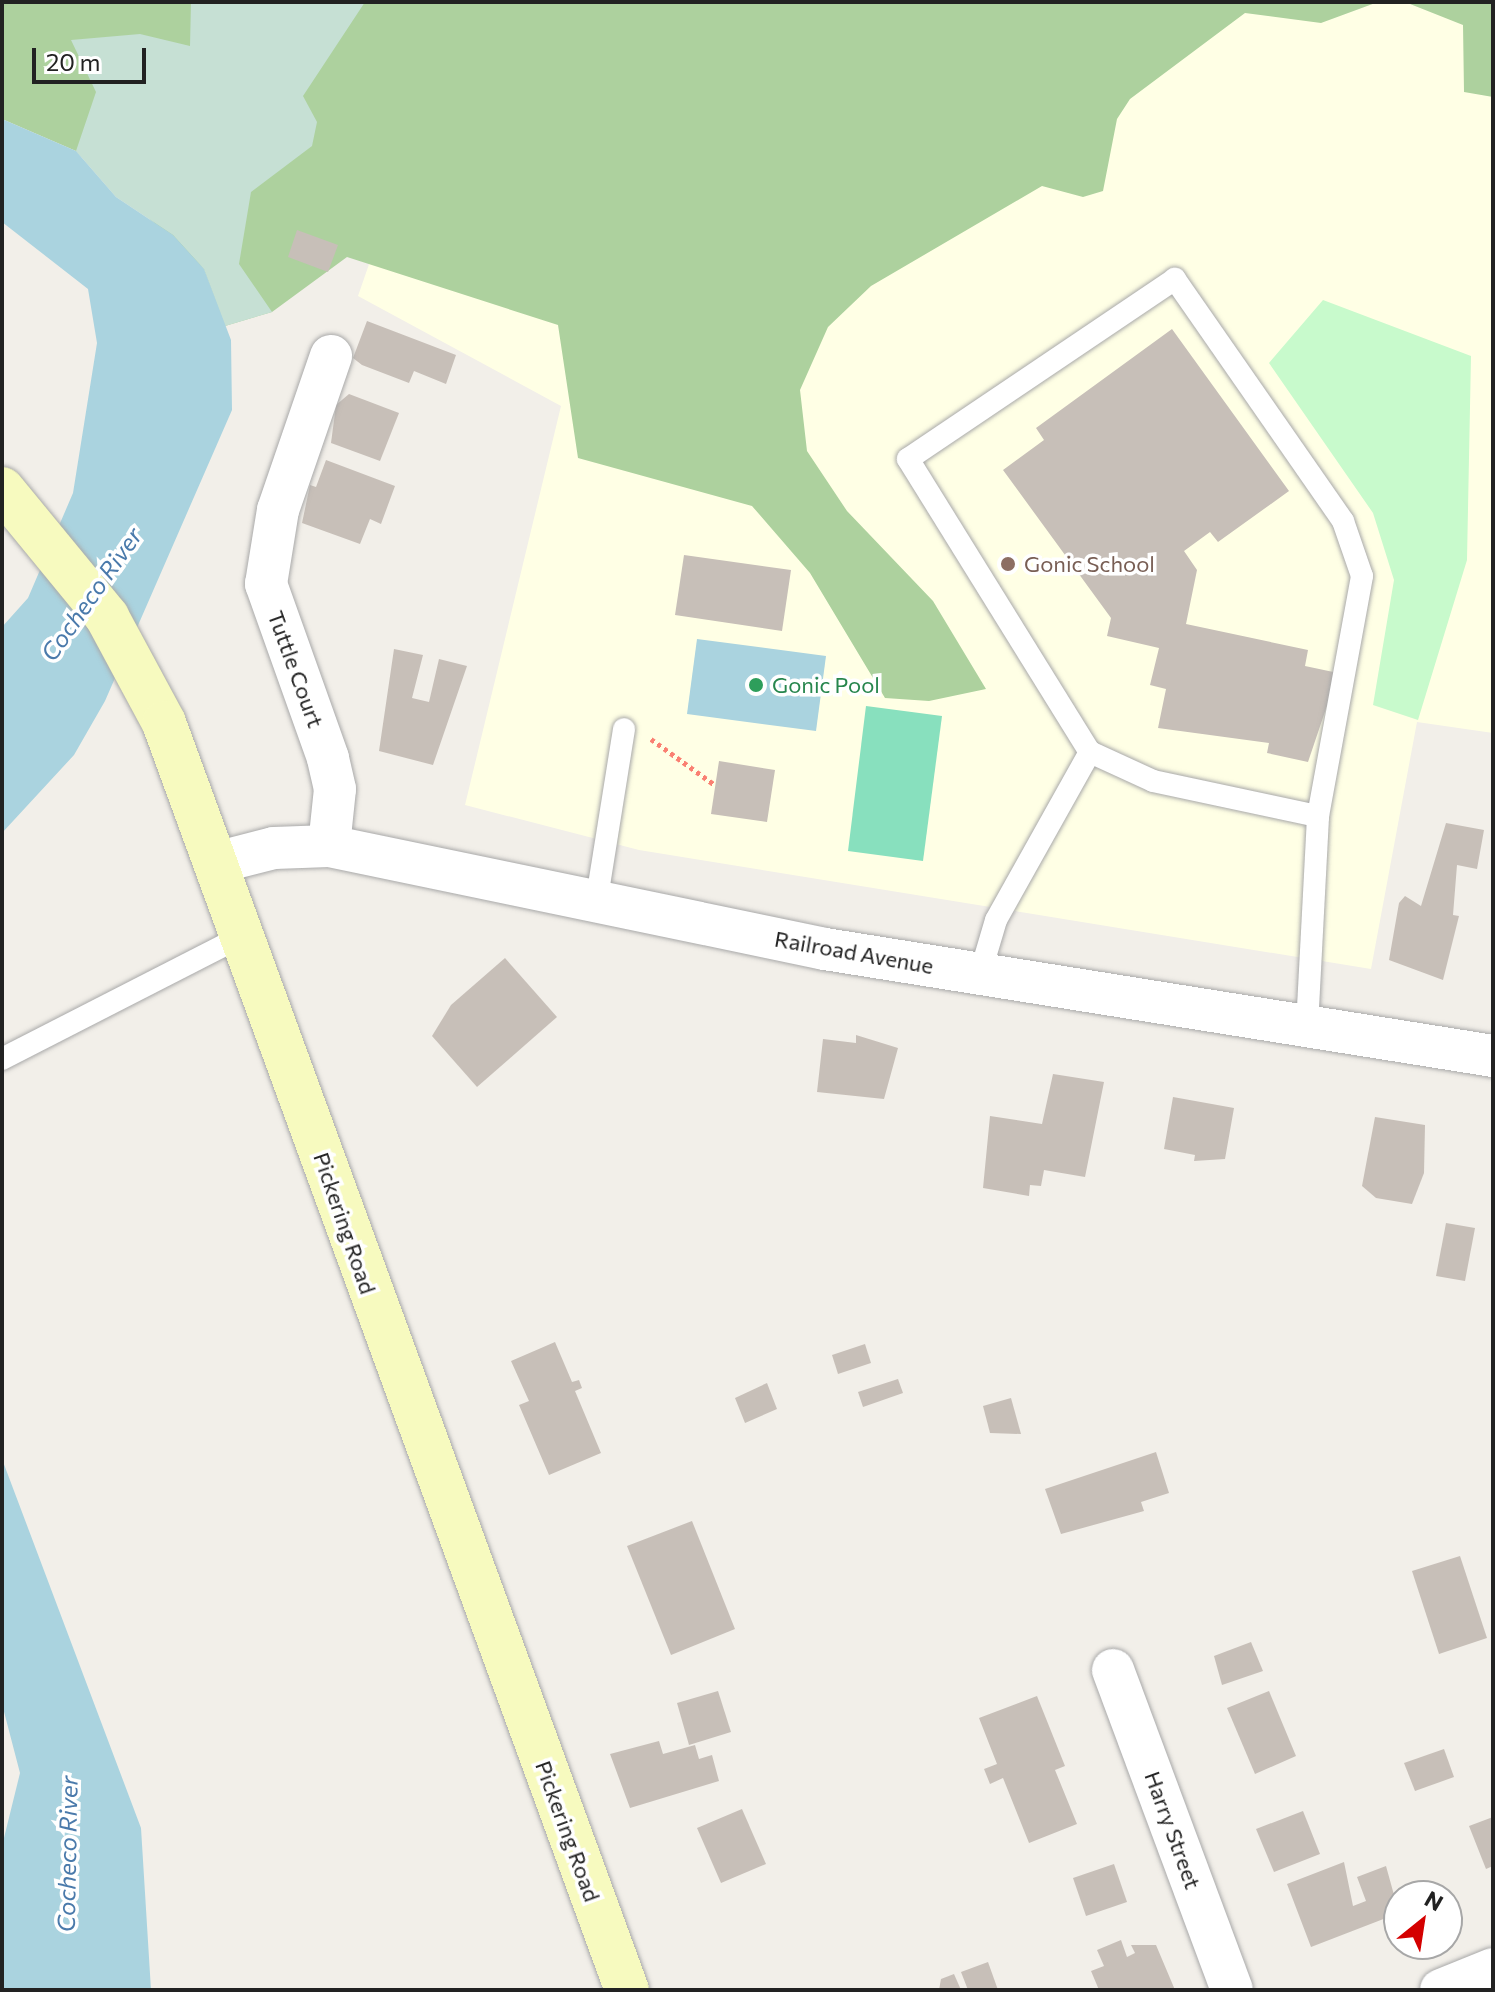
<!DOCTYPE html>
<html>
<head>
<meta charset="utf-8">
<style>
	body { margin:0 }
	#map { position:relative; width:1495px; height:1992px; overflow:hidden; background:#f2efe9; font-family:Commissioner,sans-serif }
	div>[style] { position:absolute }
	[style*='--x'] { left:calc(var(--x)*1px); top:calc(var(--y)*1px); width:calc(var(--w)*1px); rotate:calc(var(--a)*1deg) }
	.education>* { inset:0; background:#ffffe5 }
	.forest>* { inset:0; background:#add19e }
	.wetland>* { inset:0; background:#c6e0d4 }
	.park>* { inset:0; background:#c8facc }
	.pitch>* { inset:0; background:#88e0be }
	.water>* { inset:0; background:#aad3df }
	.building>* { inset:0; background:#c7bfb8 }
	.path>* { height:5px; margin-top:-2.5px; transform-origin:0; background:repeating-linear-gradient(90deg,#fa8072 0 4px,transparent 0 8px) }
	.roads { filter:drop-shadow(0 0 2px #a9a9a9) drop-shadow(0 0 2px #a9a9a9) }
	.service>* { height:22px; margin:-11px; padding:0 11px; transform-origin:11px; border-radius:11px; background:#fff }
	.minor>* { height:42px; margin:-21px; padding:0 21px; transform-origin:21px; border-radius:21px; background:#fff }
	.secondary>* { height:44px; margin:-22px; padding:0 22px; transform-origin:22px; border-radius:22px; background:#f7fabf }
	.dots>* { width:22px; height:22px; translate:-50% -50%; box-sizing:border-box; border:4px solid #fff; border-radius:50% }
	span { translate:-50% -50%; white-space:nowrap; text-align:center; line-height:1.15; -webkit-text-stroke:7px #fff; paint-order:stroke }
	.education-label { font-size:22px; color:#785e54 }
	.left { translate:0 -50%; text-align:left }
	.street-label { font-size:22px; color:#222 }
	.leisure-label { font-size:22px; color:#27864d }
	.water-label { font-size:24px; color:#4a7aab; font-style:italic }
	.frame { position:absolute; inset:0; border:4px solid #222; pointer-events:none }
	.north { position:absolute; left:1383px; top:1880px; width:80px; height:80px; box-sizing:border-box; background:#fff; border:2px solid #a7a7a7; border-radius:50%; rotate:30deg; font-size:22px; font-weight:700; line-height:32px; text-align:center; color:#222 }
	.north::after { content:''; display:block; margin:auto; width:28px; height:36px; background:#d40000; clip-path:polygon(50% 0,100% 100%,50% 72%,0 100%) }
	.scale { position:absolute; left:32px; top:48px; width:114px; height:36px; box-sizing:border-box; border:4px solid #222; border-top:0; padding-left:10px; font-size:24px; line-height:28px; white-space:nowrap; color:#222; -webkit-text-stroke:6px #fff; paint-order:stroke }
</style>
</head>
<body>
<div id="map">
	<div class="education">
		<i style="clip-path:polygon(2px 2px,1493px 2px,1493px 733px,1417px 722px,1371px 969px,639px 850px,465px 805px,561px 406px,358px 296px,393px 195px)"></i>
	</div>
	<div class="forest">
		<i style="clip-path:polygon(2px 2px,1378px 2px,1321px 23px,1245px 13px,1130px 99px,1117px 119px,1103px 191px,1083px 197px,1042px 186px,871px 286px,828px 327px,800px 390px,807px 451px,847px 511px,933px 601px,986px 689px,929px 701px,885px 698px,810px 573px,752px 506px,578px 458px,558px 325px,347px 257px,272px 312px,225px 326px,204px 269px,76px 151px,2px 119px)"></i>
		<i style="clip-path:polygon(1405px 2px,1493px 2px,1493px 97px,1464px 92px,1463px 25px)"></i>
	</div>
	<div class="wetland">
		<i style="clip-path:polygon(191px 2px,365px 2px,303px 96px,317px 122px,312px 146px,251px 192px,239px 264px,272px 312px,225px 326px,204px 269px,173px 235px,116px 197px,76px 151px,96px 92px,71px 40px,140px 34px,190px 46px)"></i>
	</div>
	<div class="park">
		<i style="clip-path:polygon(1323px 300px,1471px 356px,1467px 560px,1418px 720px,1373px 705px,1394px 580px,1373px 513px,1269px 363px)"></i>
	</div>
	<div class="pitch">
		<i style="clip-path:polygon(866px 706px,942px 716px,923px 861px,848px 851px)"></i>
	</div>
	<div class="water">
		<i style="clip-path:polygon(2px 119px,76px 151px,116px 197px,173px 235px,204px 269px,231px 340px,232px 410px,105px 701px,74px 755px,2px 833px,2px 627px,28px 598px,73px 493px,97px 343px,88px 289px,2px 222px)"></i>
		<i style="clip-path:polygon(697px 639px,826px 656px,816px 731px,687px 714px)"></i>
		<i style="clip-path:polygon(2px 1459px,141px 1828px,151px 1990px,2px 1990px,2px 1846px,20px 1773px,2px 1704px)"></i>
	</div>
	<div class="building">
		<i style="clip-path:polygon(297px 230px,338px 245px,328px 272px,288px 257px)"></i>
		<i style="clip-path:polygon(367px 321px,456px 355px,446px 384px,414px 371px,409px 383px,362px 365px,353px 358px)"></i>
		<i style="clip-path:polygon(1172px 329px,1289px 491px,1218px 542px,1210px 532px,1184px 551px,1197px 570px,1186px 624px,1308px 650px,1305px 666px,1338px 673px,1308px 762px,1267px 753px,1269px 743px,1158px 728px,1166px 689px,1150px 685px,1159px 648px,1107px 636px,1111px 618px,1003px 470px,1044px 440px,1036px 428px)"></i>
		<i style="clip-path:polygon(349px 394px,399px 413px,380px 461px,331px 443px,336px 405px)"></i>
		<i style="clip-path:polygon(326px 460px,395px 486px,381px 524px,370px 519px,360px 544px,302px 523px,310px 485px,316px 487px)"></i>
		<i style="clip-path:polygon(684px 555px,791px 570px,782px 631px,675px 615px)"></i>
		<i style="clip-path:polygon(394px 649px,423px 655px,412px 698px,429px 702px,439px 659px,467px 666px,433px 765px,379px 751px)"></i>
		<i style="clip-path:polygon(719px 761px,775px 770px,767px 822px,711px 814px)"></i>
		<i style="clip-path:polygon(1446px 823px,1484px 830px,1477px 869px,1457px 865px,1453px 915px,1459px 916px,1443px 980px,1389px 960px,1399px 903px,1405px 896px,1421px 906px)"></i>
		<i style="clip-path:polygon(505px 958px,557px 1017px,477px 1087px,432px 1036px,451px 1005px)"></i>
		<i style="clip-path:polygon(856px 1035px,898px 1048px,884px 1099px,817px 1092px,823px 1039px,856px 1043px)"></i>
		<i style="clip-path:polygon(1053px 1074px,1104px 1082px,1085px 1177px,1044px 1170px,1041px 1186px,1030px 1185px,1029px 1196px,983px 1188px,990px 1116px,1042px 1124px)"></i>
		<i style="clip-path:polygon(1173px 1097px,1234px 1108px,1225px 1159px,1194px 1161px,1195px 1155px,1164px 1149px)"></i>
		<i style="clip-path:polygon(1375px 1117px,1425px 1125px,1424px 1173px,1412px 1204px,1376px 1198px,1362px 1186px)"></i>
		<i style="clip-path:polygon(1446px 1223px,1475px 1228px,1465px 1281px,1436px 1276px)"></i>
		<i style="clip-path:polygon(555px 1342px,572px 1382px,579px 1380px,582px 1388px,575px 1391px,601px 1453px,549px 1475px,519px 1405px,529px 1401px,511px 1361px)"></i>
		<i style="clip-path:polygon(865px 1344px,871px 1363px,838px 1374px,832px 1355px)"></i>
		<i style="clip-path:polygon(898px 1379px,903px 1393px,863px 1407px,858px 1392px)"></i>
		<i style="clip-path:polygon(767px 1383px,777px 1409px,745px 1423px,735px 1398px)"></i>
		<i style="clip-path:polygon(1011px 1398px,1021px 1434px,990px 1433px,983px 1406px)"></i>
		<i style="clip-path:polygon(1156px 1452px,1169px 1493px,1141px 1502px,1144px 1511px,1061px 1534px,1045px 1489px)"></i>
		<i style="clip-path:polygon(692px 1521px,735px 1629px,671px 1655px,627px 1546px)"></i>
		<i style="clip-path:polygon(1460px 1556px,1487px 1638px,1439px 1654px,1412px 1571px)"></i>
		<i style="clip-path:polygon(1251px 1642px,1263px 1671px,1222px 1685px,1214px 1656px)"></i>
		<i style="clip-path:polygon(718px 1691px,731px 1732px,689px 1745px,677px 1703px)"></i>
		<i style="clip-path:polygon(1269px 1691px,1296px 1756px,1255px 1774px,1227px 1708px)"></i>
		<i style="clip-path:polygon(1037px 1696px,1065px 1766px,1055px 1770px,1077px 1824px,1029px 1843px,1003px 1778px,990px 1784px,984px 1769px,997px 1764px,979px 1718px)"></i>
		<i style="clip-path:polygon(659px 1741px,663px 1754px,695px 1745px,699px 1759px,712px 1755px,719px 1781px,630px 1808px,610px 1754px)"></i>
		<i style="clip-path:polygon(1444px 1749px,1454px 1777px,1415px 1791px,1404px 1763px)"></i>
		<i style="clip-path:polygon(742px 1809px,766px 1864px,721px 1883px,697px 1828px)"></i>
		<i style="clip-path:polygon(1303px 1811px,1320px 1854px,1274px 1872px,1256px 1829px)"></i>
		<i style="clip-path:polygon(1493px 1817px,1493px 1866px,1486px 1869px,1469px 1826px)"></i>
		<i style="clip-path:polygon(1344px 1862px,1353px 1906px,1366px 1901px,1357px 1877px,1386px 1866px,1399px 1913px,1311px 1947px,1287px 1884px)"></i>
		<i style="clip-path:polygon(1114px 1864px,1127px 1902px,1086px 1916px,1073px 1878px)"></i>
		<i style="clip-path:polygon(1121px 1940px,1127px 1957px,1135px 1953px,1131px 1945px,1156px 1945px,1175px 1990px,1099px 1990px,1091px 1971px,1104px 1966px,1097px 1950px)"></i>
		<i style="clip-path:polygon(988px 1962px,998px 1990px,968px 1990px,961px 1972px)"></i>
		<i style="clip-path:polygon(954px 1974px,961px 1990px,939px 1990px,941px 1979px)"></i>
	</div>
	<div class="path">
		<i style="--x:651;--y:739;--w:79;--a:35.7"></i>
	</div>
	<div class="roads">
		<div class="service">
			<i style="--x:596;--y:904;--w:177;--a:-80.9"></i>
			<i style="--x:980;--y:974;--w:56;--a:-73.5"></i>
			<i style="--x:996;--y:920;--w:193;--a:-60.8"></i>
			<i style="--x:1307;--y:1027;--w:211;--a:-87"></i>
			<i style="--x:1318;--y:816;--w:244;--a:-79.6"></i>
			<i style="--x:1362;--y:576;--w:58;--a:-109.1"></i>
			<i style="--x:1343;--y:521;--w:295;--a:-124.8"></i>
			<i style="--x:1175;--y:279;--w:322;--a:146"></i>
			<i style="--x:908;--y:459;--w:345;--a:58.2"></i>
			<i style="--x:1090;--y:752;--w:69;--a:24.7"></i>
			<i style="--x:1153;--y:781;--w:169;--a:12"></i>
			<i style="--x:2;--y:1059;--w:272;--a:-27.1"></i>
		</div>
		<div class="minor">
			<i style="--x:329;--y:846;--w:57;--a:-84"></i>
			<i style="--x:335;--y:789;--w:32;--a:-103"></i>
			<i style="--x:328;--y:758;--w:185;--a:-109.6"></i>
			<i style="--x:266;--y:584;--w:75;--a:-80.8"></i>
			<i style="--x:278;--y:510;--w:163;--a:-71"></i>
			<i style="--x:219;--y:862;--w:57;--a:-14.3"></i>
			<i style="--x:274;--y:848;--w:55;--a:-2.1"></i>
			<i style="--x:329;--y:846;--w:507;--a:11.73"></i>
			<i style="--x:825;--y:949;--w:677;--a:9.1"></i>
			<i style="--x:1113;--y:1670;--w:341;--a:69.6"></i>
			<i style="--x:1441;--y:1990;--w:56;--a:-22"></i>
		</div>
		<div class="secondary">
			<i style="--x:2;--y:489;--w:166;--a:50.6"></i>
			<i style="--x:107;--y:617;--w:120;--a:61.7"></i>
			<i style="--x:164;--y:723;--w:1349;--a:69.93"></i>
		</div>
	</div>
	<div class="dots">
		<i style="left:1008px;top:564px;background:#8d6e63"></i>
		<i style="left:756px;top:685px;background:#2e9e5b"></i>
	</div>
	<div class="education-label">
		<span class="left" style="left:1024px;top:564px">Gonic School</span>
	</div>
	<div class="street-label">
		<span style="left:296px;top:669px;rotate:70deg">Tuttle Court</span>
		<span style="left:854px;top:952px;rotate:10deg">Railroad Avenue</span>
		<span style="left:345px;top:1223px;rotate:71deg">Pickering Road</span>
		<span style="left:1173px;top:1830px;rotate:70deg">Harry Street</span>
		<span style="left:568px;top:1831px;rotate:70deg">Pickering Road</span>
	</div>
	<div class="leisure-label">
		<span class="left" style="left:772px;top:685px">Gonic Pool</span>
	</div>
	<div class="water-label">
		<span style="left:91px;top:594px;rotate:-55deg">Cocheco River</span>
		<span style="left:67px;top:1854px;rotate:-89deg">Cocheco River</span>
	</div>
	<div class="frame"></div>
	<div class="north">N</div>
	<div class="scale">20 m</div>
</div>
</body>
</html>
